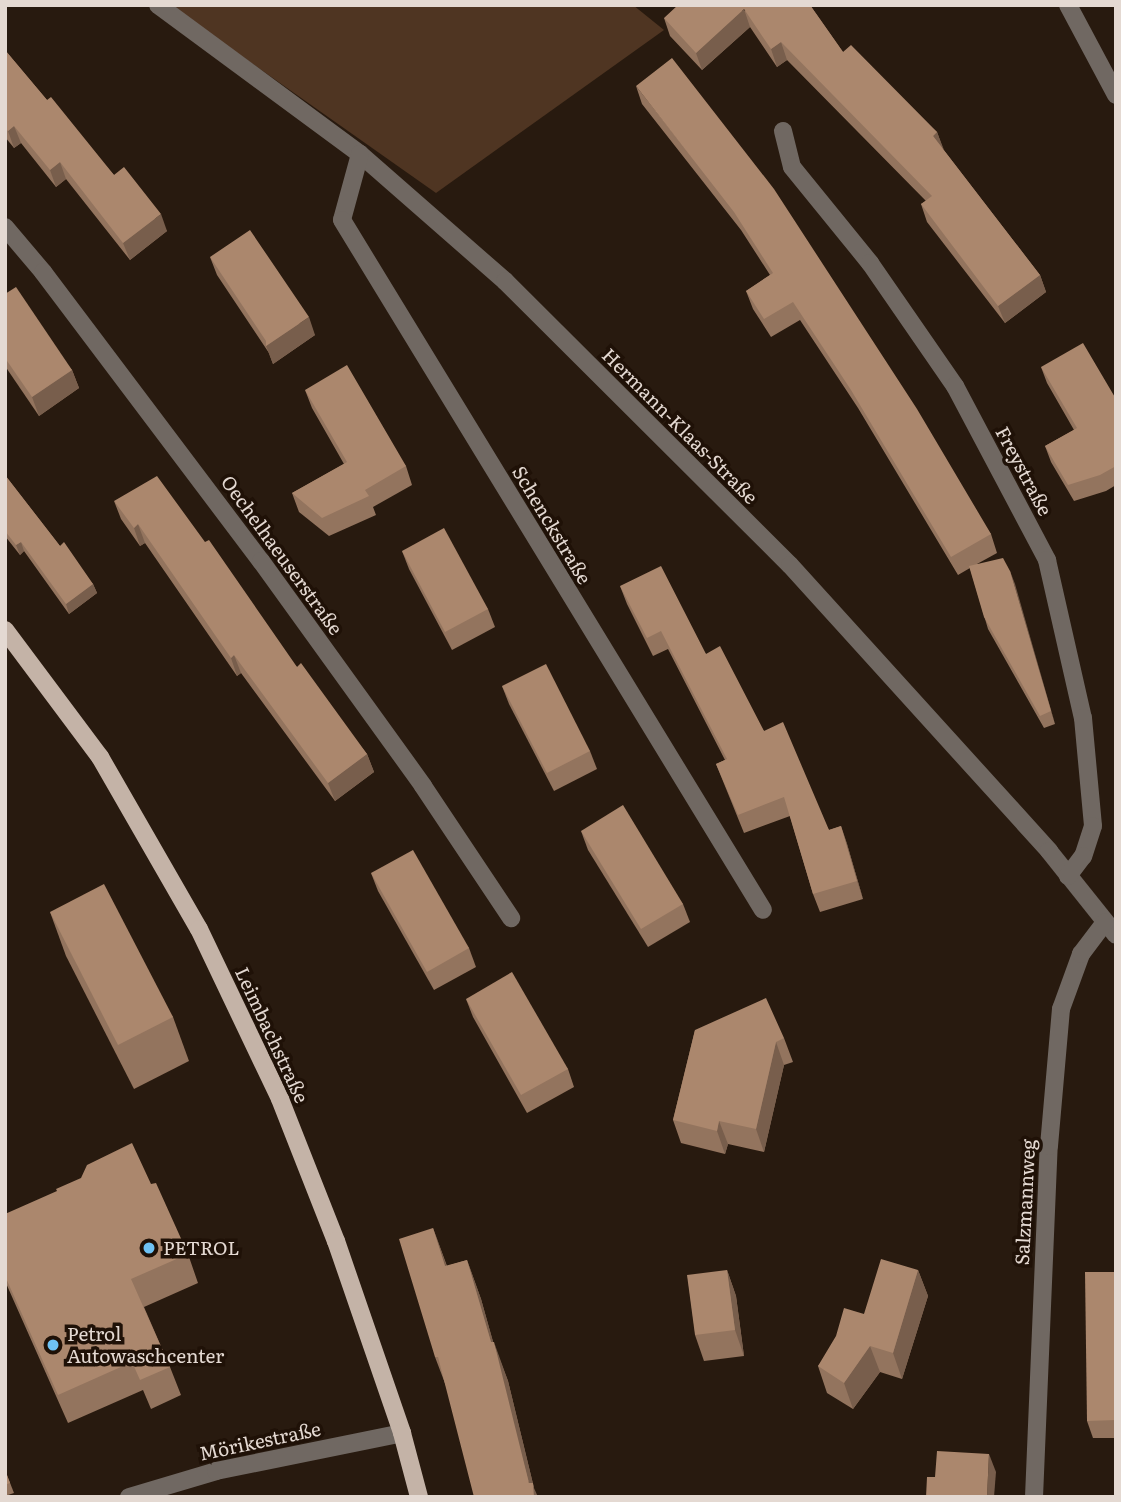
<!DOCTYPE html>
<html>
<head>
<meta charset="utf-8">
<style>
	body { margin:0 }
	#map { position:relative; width:1121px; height:1502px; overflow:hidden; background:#281a0f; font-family:Literata,serif }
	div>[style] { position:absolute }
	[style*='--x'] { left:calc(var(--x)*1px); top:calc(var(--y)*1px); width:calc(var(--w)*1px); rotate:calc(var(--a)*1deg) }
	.green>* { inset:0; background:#4f3522 }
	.minor>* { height:18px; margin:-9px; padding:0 9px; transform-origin:9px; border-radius:9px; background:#706862 }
	.major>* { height:18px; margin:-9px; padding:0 9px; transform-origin:9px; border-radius:9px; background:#c4b3a7 }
	.wall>* { inset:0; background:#93745e }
	.shaded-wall>* { inset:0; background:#785e4c }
	.building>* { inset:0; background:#ab876d }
	.dots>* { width:19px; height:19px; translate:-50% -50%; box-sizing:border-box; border:4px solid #1f1107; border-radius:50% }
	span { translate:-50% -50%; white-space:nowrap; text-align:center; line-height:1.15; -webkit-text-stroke:7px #1f1107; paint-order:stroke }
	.street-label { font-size:19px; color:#e4d9d2 }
	.poi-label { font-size:19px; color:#e4d9d2 }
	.left { translate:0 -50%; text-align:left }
	.frame { position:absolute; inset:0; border:7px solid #e4d9d2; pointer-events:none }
</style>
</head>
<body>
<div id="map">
	<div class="green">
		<i style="clip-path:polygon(169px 5px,633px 5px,664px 30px,436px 193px)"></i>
	</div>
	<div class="minor">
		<i style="--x:158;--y:5;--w:251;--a:36.4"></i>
		<i style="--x:360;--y:154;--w:193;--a:41.2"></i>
		<i style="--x:505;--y:281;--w:402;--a:44.9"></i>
		<i style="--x:790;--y:565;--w:386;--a:47.8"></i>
		<i style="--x:1049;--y:851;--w:107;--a:51.4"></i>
		<i style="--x:1068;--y:5;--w:102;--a:61.9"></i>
		<i style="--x:783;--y:131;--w:37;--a:76"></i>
		<i style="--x:792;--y:167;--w:124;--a:50.9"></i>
		<i style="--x:870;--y:263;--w:150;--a:55.4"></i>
		<i style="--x:955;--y:386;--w:197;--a:62.1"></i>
		<i style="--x:1047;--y:560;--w:162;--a:77.2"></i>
		<i style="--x:1083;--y:718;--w:108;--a:84.7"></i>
		<i style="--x:1093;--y:826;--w:32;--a:108"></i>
		<i style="--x:1083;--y:856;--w:25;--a:127"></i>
		<i style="--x:360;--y:154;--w:68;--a:105.3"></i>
		<i style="--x:342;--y:220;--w:808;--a:58.61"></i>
		<i style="--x:5;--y:227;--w:59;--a:49.8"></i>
		<i style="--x:43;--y:272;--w:362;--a:53"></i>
		<i style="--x:261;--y:561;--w:277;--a:54.2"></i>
		<i style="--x:423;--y:786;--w:159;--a:56.3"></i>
		<i style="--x:129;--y:1497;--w:91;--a:-16.6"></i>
		<i style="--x:216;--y:1471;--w:190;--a:-11.5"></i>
		<i style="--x:1034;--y:1497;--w:351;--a:-87.6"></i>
		<i style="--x:1049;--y:1146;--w:138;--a:-85"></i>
		<i style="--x:1061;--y:1009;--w:59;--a:-70"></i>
		<i style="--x:1081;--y:954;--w:40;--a:-53"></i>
	</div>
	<div class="major">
		<i style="--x:5;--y:630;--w:159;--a:53.2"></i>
		<i style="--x:100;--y:757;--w:198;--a:60.1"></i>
		<i style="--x:199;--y:929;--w:188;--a:64.5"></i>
		<i style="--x:280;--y:1099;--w:153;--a:68.5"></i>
		<i style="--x:336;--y:1241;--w:203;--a:71"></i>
		<i style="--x:402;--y:1433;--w:66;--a:75.1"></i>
	</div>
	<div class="wall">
		<i style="clip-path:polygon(810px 5px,843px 52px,937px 132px,943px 149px,1040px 275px,1046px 292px,1005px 323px,927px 222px,921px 204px,926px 201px,787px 60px,777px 67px,750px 27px,702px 70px,670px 36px,664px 18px)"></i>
		<i style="clip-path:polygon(5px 50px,47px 100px,114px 175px,167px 231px,130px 260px,66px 179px,56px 187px,21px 143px,14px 148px,5px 137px)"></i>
		<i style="clip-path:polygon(636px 86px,991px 534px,997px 553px,977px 564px,1010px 571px,1055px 724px,1044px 728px,988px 629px,970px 568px,958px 575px,858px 408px,800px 320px,771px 337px,753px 309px,746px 291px,770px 275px,741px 230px,642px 104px)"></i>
		<i style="clip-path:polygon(210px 257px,315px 335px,273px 364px,269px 353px,217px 275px)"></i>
		<i style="clip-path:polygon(5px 294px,72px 370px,79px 388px,39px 416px,5px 366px)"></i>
		<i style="clip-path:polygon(1041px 367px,1116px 399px,1116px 485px,1106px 491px,1074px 501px,1051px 462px,1045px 446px,1074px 430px,1047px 383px)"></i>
		<i style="clip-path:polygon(305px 390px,406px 466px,412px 485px,373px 507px,376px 515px,329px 536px,299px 512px,292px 493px,344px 464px,312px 408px)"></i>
		<i style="clip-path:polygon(5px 475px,60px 546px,93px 584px,97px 593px,69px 614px,24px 551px,20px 555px,5px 536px)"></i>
		<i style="clip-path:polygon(114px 501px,297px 667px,367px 754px,374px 772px,335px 801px,241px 673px,237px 676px,145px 543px,140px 546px,121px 519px)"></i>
		<i style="clip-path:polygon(402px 551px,488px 609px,495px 627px,452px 650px,409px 569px)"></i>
		<i style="clip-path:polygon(620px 586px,706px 654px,764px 731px,829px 830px,841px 826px,847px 844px,863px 899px,820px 912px,813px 894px,790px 816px,744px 833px,716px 764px,725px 760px,668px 649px,653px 656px,627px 604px)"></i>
		<i style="clip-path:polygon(502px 686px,590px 751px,597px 769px,554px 791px,509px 704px)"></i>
		<i style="clip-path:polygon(581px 831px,683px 904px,690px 922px,648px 947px,588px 850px)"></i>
		<i style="clip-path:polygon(371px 873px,469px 948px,476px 967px,434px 990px,378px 891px)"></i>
		<i style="clip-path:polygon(50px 912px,173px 1017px,189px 1061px,134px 1089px,66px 956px)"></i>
		<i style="clip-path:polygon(466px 999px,568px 1069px,574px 1087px,527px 1113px,473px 1017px)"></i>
		<i style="clip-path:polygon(695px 1030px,784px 1038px,793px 1062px,784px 1065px,764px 1152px,728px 1144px,725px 1154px,681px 1143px,673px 1120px)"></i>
		<i style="clip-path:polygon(151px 1184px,188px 1254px,198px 1283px,144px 1307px,170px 1367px,181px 1395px,151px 1409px,143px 1390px,68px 1423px,5px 1281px,5px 1214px)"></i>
		<i style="clip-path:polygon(433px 1228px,447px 1266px,467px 1260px,481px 1299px,493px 1342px,508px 1381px,534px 1488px,446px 1386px,435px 1357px)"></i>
		<i style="clip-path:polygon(727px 1270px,736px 1296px,744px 1356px,704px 1361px,695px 1335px)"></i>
		<i style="clip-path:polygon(918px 1270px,928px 1296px,902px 1379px,880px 1372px,853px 1409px,827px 1393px,818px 1366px,864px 1314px)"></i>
		<i style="clip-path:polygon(1116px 1272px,1116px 1438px,1093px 1438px,1087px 1421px)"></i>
		<i style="clip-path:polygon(5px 1470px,14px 1493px,5px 1496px)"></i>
	</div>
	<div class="shaded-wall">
		<i style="clip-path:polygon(744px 9px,750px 27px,702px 70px,696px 53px)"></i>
		<i style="clip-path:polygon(781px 42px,787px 60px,777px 67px,771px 49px)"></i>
		<i style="clip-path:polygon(14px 126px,21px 143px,14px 148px,8px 131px)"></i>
		<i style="clip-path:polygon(937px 132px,944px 150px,933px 136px)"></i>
		<i style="clip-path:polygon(60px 162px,66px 179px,56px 187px,50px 170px)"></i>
		<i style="clip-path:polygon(161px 214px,167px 231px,130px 260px,123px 243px)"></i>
		<i style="clip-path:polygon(1040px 275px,1046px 292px,1005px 323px,998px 306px)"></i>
		<i style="clip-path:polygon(309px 317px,315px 335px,273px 364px,266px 346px)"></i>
		<i style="clip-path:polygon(72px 370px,79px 388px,39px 416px,32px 397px)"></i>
		<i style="clip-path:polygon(138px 524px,145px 543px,140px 546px,134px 528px)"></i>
		<i style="clip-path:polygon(21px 542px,24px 551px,20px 555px,16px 545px)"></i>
		<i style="clip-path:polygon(1010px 571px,1015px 584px,1055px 724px,1051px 711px)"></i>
		<i style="clip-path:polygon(93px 584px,97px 593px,69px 614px,66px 604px)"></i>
		<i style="clip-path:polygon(234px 655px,241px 673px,237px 676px,231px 658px)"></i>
		<i style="clip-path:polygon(367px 754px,374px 772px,335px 801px,328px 783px)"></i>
		<i style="clip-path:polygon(841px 826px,847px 844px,863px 899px,857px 881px)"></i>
		<i style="clip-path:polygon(776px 1042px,784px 1065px,764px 1152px,756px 1129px)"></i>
		<i style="clip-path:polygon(719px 1121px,728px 1144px,725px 1154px,717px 1131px)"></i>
		<i style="clip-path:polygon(433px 1228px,447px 1267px,445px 1266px)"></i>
		<i style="clip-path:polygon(467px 1260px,481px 1299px,498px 1359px,494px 1342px,508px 1381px,534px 1488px,538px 1497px,533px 1497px,529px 1483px,491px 1342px)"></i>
		<i style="clip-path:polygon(727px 1270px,736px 1296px,744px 1356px,735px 1330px)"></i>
		<i style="clip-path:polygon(918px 1270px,928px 1296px,902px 1379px,893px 1353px)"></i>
		<i style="clip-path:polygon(870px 1346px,880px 1372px,853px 1409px,844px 1383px)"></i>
		<i style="clip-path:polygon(989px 1454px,996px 1472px,994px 1497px,987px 1497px)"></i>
	</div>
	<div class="building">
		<i style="clip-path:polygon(678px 5px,810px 5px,843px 52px,851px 45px,937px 132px,933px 136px,1040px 275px,998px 306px,921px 204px,932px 196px,781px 42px,771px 49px,744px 9px,696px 53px,664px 18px)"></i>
		<i style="clip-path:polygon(5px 50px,47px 100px,51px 97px,114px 175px,124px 167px,161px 214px,123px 243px,60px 162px,50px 170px,14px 126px,8px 131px,5px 128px)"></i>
		<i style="clip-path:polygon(672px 58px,774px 189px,917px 409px,991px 534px,951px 557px,851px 390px,793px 302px,764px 319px,746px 291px,773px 273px,734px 212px,636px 86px)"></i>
		<i style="clip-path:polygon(250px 230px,309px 317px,266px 346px,266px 341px,210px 257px)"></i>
		<i style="clip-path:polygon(16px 287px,72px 370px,32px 397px,5px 358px,5px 294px)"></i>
		<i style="clip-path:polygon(1083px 343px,1116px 399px,1116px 466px,1100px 475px,1068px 485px,1045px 446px,1077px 428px,1041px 367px)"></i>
		<i style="clip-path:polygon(347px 365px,406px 466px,365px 490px,369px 496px,322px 518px,292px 493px,347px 462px,305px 390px)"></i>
		<i style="clip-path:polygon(5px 475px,60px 546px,64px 542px,93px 584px,66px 604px,21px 542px,16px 545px,5px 531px)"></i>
		<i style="clip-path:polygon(157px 476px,205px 542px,209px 540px,297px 667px,301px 663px,367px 754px,328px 783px,234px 655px,231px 658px,138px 524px,134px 528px,114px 501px)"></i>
		<i style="clip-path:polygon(444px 528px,488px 609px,445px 632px,402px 551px)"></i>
		<i style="clip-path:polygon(1003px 558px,1010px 571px,1051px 711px,1040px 716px,984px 617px,969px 566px)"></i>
		<i style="clip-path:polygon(661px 566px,706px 654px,720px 646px,764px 731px,783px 722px,829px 830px,841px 826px,857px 881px,813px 894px,784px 797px,738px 815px,716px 764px,727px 759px,661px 631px,647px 638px,620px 586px)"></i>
		<i style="clip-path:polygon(546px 664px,590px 751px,547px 773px,502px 686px)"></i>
		<i style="clip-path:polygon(623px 805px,683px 904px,641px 929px,581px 831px)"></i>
		<i style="clip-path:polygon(413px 850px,469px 948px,427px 972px,371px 873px)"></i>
		<i style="clip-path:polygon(104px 884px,173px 1017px,118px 1045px,50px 912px)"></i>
		<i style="clip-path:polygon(512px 972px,568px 1069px,521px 1095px,466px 999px)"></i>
		<i style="clip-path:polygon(766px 998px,784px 1038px,776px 1042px,756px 1129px,719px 1121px,717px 1131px,673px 1120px,695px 1030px)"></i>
		<i style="clip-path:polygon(132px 1143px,151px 1184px,156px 1183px,188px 1254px,131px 1279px,170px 1367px,140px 1380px,132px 1362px,58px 1395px,5px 1276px,5px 1214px,57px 1191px,56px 1189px,81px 1178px,87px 1165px)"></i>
		<i style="clip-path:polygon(433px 1228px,445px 1266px,467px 1260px,491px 1342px,494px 1342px,529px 1483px,533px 1483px,534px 1497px,474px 1497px,438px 1357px,435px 1357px,399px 1239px)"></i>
		<i style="clip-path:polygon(881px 1259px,918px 1270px,893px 1353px,870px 1346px,844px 1383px,818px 1366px,836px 1336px,844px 1308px,864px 1314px)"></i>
		<i style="clip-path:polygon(727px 1270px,735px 1330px,695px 1335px,687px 1275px)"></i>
		<i style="clip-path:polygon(1085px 1272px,1116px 1272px,1116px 1420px,1087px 1421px)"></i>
		<i style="clip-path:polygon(937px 1451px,989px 1454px,987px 1497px,926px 1497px,927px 1477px,935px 1477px)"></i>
		<i style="clip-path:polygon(5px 1470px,10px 1483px,5px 1485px)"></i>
	</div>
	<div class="dots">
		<i style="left:149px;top:1248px;background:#6fc2f4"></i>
		<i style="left:53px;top:1345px;background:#6fc2f4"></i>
	</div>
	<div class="street-label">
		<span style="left:680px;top:426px;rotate:45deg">Hermann-Klaas-Straße</span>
		<span style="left:1024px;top:471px;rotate:62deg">Freystraße</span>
		<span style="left:552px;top:525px;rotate:59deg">Schenckstraße</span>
		<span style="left:282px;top:555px;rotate:54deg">Oechelhaeuserstraße</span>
		<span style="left:272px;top:1035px;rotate:65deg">Leimbachstraße</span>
		<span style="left:1025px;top:1202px;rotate:-87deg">Salzmannweg</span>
		<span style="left:260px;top:1441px;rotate:-12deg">Mörikestraße</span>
	</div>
	<div class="poi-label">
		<span class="left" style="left:163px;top:1248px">PETROL</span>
		<span class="left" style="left:67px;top:1345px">Petrol<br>Autowaschcenter</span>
	</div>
	<div class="frame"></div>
</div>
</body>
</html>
